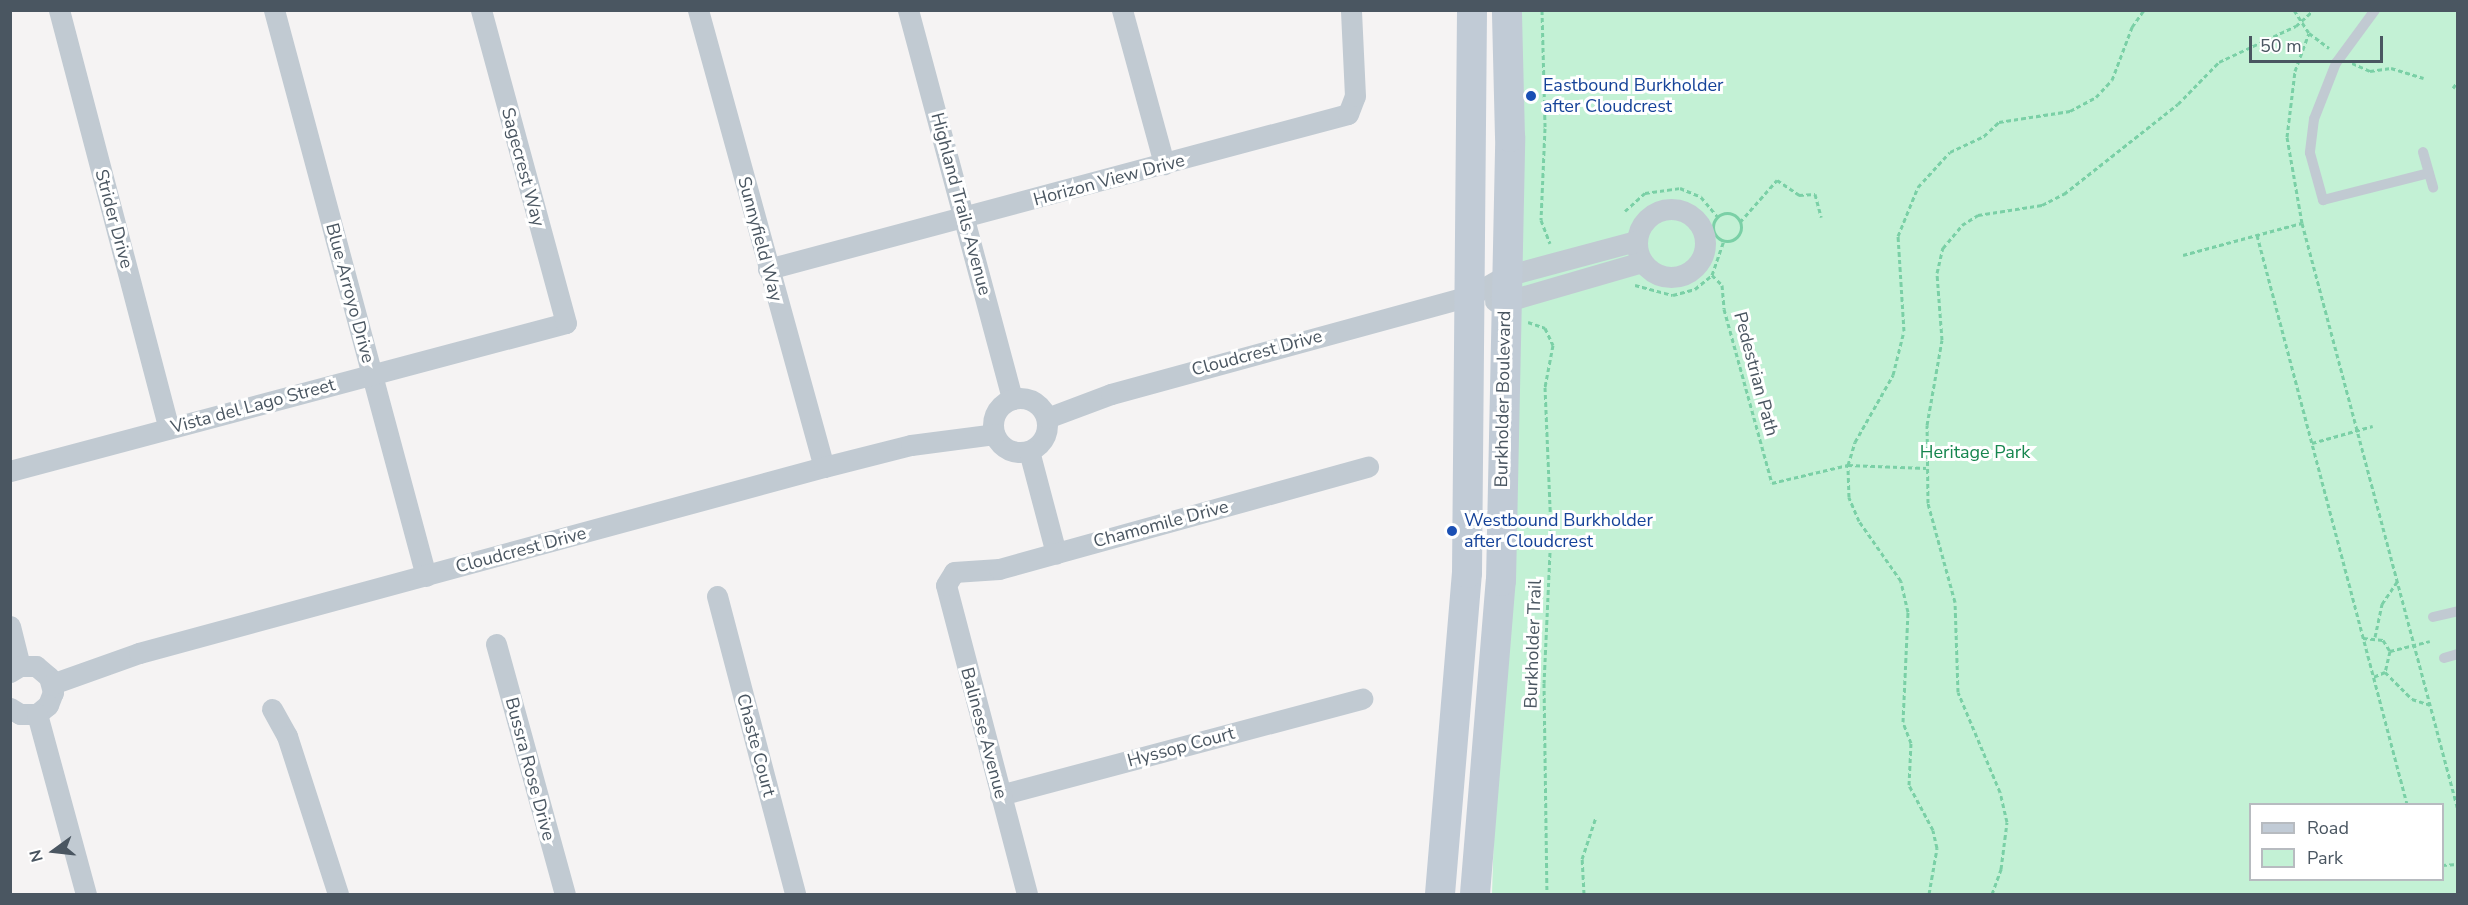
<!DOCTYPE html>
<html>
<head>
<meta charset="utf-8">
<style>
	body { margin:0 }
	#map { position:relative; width:2468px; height:905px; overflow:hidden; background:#f5f3f3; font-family:"Nunito Sans",sans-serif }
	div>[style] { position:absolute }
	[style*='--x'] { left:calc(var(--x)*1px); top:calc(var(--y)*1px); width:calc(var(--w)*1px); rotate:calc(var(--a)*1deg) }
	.green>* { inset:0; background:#c3f1d5 }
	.path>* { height:3px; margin-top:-1.5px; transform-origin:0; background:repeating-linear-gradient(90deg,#7ad0a6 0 4.5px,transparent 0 7.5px) }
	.path>.ring { margin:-1.5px; padding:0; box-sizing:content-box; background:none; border:3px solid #7ad0a6; border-radius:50% }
	.lane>* { height:10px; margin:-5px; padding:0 5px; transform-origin:5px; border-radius:5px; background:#c1cad2 }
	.street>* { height:21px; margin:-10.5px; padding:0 10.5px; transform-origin:10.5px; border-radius:10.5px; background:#c1cad2 }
	.street>.ring { margin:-10.5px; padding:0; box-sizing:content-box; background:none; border:21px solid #c1cad2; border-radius:50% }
	.secondary>* { height:30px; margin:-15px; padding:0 15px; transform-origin:15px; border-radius:15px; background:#c1cbd6 }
	.dots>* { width:16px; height:16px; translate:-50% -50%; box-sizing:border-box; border:3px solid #fff; border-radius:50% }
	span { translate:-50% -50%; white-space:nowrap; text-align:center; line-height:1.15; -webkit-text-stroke:6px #fff; paint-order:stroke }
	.transit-label { font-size:18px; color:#164399 }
	.left { translate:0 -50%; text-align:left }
	.street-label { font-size:18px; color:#4a5661 }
	.park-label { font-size:18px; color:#17864f }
	.frame { position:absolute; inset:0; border:12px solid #4a5661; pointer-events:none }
	.legend { position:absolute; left:2249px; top:803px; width:195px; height:78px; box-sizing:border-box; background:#fff; border:2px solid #b7bbc0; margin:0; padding:8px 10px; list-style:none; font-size:18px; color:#4a5661 }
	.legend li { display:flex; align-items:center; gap:12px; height:30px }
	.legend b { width:30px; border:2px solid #b7bbc0 }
	.north { position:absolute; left:24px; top:821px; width:60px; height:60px; -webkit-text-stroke:4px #fff; paint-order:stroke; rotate:255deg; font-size:16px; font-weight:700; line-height:24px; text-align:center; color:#4a5661 }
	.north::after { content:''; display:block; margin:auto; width:21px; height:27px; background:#4a5661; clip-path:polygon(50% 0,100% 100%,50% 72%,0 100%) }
	.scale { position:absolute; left:2249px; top:36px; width:134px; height:27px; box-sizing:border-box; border:3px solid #4a5661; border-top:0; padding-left:8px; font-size:18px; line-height:21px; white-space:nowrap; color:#4a5661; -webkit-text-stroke:4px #fff; paint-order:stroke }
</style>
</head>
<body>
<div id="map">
	<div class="green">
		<i style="clip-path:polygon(evenodd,1520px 11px,2457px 11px,2457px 894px,1492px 894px,1520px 11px,2250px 804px,2442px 804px,2442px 880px,2250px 880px,2250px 804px)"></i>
	</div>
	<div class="path">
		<i style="--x:1542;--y:10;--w:118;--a:88.5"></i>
		<i style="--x:1545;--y:128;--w:92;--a:92.5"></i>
		<i style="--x:1541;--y:220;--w:25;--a:69"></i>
		<i style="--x:2294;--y:10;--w:27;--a:57"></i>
		<i style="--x:2309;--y:33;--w:25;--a:37"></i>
		<i style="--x:2352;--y:63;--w:20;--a:24"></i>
		<i style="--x:2370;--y:71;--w:21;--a:-8"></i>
		<i style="--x:2391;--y:68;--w:34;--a:17"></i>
		<i style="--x:2453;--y:88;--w:9;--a:-54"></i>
		<i style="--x:1625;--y:211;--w:27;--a:-42"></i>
		<i style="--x:1645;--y:193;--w:35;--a:-8"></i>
		<i style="--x:1680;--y:188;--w:23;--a:23"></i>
		<i style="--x:1701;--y:197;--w:25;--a:50"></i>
		<i class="ring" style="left:1713px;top:213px;width:25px;height:25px"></i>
		<i style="--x:1740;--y:222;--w:56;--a:-48.6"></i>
		<i style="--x:1777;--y:180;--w:27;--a:34"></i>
		<i style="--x:1799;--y:195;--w:16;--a:-4"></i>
		<i style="--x:1815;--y:194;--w:24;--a:75"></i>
		<i style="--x:2302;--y:223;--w:607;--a:75.12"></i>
		<i style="--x:2257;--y:235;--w:588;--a:75.23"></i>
		<i style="--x:2183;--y:255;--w:123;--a:-15.1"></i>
		<i style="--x:2302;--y:223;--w:87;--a:-99.9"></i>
		<i style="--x:2287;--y:137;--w:66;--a:-83.1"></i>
		<i style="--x:2295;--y:71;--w:40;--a:-69.8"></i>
		<i style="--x:1712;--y:275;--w:36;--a:-71"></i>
		<i style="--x:1635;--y:285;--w:39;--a:15"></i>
		<i style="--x:1673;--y:295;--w:23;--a:-15"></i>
		<i style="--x:1695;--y:289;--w:22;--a:-39"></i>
		<i style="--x:1712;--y:275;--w:14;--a:45"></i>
		<i style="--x:1722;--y:285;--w:24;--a:85"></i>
		<i style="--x:1724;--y:309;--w:180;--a:74.6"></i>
		<i style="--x:1772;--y:483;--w:78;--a:-13.3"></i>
		<i style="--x:1848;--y:465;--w:78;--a:2.2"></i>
		<i style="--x:1528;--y:322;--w:18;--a:19"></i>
		<i style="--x:1545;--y:328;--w:19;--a:65"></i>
		<i style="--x:1553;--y:345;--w:43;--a:100.8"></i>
		<i style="--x:1545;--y:387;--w:143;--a:87.6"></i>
		<i style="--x:1551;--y:530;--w:153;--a:92.6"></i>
		<i style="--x:1544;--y:683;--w:211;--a:89.2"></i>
		<i style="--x:2312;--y:443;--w:63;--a:-15.6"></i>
		<i style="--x:2375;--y:637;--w:34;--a:-78"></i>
		<i style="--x:2382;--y:604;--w:27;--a:-56"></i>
		<i style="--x:2363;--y:638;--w:20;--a:6"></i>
		<i style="--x:2383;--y:640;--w:13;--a:58"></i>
		<i style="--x:2390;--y:651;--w:22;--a:103"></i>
		<i style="--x:2385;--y:672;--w:13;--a:157"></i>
		<i style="--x:2390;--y:651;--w:41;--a:-14"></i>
		<i style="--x:2385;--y:672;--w:38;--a:45"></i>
		<i style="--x:2412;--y:699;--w:19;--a:18"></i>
		<i style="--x:2442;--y:865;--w:16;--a:-4"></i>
		<i style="--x:1584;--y:894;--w:35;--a:-93"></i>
		<i style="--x:1582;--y:859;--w:44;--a:-71.6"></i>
		<i style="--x:1929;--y:894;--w:47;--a:-80.1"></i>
		<i style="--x:1937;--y:848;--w:18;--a:-103"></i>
		<i style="--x:1933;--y:830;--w:51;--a:-118.1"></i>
		<i style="--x:1909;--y:785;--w:42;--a:-87.3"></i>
		<i style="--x:1911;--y:743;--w:22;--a:-111"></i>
		<i style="--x:1903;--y:722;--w:110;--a:-87.4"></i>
		<i style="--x:1908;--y:612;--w:32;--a:-103"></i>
		<i style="--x:1901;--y:581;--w:73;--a:-125"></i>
		<i style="--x:1859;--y:521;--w:26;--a:-113"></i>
		<i style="--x:1849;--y:497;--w:32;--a:-92"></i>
		<i style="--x:1848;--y:465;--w:24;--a:-73"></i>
		<i style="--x:1855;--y:442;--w:77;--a:-60.4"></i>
		<i style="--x:1893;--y:375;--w:45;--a:-76"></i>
		<i style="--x:1904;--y:331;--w:95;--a:-93.6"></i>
		<i style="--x:1898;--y:236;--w:53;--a:-67.8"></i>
		<i style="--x:1918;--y:187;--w:47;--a:-47.6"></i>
		<i style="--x:1950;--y:152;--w:38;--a:-25"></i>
		<i style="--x:1984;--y:136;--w:21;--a:-43"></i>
		<i style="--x:1999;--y:122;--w:72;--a:-8.8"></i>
		<i style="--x:2070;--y:111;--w:30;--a:-28"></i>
		<i style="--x:2096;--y:97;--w:23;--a:-47"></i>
		<i style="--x:2112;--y:80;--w:57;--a:-69.3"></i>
		<i style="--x:2132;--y:27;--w:21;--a:-55"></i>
		<i style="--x:1992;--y:894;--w:27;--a:-70"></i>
		<i style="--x:2001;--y:869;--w:47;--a:-82.7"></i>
		<i style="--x:2007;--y:822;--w:31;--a:-103"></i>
		<i style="--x:2000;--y:792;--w:108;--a:-112.8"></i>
		<i style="--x:1958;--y:692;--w:90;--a:-91.9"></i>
		<i style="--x:1955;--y:602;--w:103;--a:-105.3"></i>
		<i style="--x:1928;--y:503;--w:78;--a:-90.7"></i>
		<i style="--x:1927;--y:425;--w:86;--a:-80"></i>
		<i style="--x:1942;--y:340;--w:67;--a:-94.3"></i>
		<i style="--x:1937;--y:273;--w:26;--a:-77"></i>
		<i style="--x:1943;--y:248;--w:30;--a:-50"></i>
		<i style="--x:1962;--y:225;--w:19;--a:-32"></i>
		<i style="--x:1978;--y:215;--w:65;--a:-8.9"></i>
		<i style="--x:2042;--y:205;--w:25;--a:-27"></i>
		<i style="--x:2064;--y:194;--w:145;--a:-38.3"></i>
		<i style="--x:2178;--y:104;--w:59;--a:-45.7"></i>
		<i style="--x:2219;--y:62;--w:85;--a:-25.1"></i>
		<i style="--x:2296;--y:26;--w:24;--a:-42"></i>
	</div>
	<div class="lane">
		<i style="--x:2375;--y:10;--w:66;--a:126.3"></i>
		<i style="--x:2336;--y:63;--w:60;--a:111.4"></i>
		<i style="--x:2314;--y:119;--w:34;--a:97"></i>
		<i style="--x:2310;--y:153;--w:49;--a:74.5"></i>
		<i style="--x:2323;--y:200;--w:109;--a:-14.3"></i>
		<i style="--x:2423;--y:152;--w:37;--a:74"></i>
		<i style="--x:2433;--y:617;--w:26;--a:-13"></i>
		<i style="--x:2444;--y:658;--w:15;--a:-16"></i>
	</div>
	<div class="street">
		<i style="--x:59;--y:10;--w:432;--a:75.3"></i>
		<i style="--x:274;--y:10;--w:586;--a:74.97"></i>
		<i style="--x:698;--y:10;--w:474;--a:74.6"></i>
		<i style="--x:908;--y:10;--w:403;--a:75"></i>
		<i style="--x:1122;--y:10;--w:160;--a:74.7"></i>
		<i class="ring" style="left:1637px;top:209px;width:47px;height:47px"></i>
		<i style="--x:768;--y:269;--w:600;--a:-14.96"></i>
		<i style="--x:1348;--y:114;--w:19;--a:-69"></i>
		<i style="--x:1355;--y:96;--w:86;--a:-92.7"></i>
		<i style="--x:1495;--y:301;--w:9;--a:6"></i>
		<i style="--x:1504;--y:302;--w:144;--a:-16.2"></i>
		<i class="ring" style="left:993px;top:398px;width:33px;height:33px"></i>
		<i style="--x:1047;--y:418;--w:68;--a:-20.6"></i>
		<i style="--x:1111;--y:394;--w:372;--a:-15.3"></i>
		<i style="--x:1470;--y:296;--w:40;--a:-29.7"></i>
		<i style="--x:1505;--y:276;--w:136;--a:-15"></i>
		<i style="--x:1029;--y:451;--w:106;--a:75.2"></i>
		<i style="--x:10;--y:471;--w:575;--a:-14.91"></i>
		<i style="--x:566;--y:323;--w:324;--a:-105.2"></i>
		<i style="--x:717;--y:596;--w:308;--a:75.3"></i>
		<i style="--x:10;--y:626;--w:41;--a:76"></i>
		<i style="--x:496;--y:644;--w:259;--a:74.6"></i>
		<i style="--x:10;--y:672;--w:12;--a:-31"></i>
		<i style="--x:20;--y:666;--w:16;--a:0"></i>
		<i style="--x:36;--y:666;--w:17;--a:40"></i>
		<i style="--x:49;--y:677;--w:16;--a:75"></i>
		<i style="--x:53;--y:692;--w:14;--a:111"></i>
		<i style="--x:48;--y:705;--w:14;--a:141"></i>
		<i style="--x:37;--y:714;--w:17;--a:180"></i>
		<i style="--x:20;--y:714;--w:12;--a:-149"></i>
		<i style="--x:52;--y:684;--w:92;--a:-19.6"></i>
		<i style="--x:139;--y:653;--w:710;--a:-15.19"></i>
		<i style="--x:824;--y:467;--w:90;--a:-14.2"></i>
		<i style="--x:911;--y:445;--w:84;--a:-7.5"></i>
		<i style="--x:272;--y:709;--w:31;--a:61"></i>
		<i style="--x:287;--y:736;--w:166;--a:72.1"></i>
		<i style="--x:37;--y:714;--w:187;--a:74.8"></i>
		<i style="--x:1000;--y:795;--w:375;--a:-14.9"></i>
		<i style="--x:1027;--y:894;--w:319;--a:-104.7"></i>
		<i style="--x:946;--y:585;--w:15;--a:-58"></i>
		<i style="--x:954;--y:572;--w:45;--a:-3.8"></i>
		<i style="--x:999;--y:569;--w:383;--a:-15.5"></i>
	</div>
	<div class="secondary">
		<i style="--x:1440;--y:894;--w:322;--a:-85.2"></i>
		<i style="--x:1467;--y:573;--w:563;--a:-89.49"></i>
		<i style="--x:1475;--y:894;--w:314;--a:-85.3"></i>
		<i style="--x:1501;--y:581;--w:444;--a:-88.8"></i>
		<i style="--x:1510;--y:137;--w:127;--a:-91.4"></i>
	</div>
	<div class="dots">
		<i style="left:1531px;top:96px;background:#1a4fb4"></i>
		<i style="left:1452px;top:531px;background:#1a4fb4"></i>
	</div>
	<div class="transit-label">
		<span class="left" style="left:1543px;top:96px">Eastbound Burkholder<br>after Cloudcrest</span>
		<span class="left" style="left:1464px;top:531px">Westbound Burkholder<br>after Cloudcrest</span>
	</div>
	<div class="street-label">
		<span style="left:523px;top:167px;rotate:75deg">Sagecrest Way</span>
		<span style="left:1109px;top:180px;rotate:-15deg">Horizon View Drive</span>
		<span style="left:961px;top:204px;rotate:75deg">Highland Trails Avenue</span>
		<span style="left:114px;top:219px;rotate:75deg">Strider Drive</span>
		<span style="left:760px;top:239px;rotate:75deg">Sunnyfield Way</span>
		<span style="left:350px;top:293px;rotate:75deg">Blue Arroyo Drive</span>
		<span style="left:1257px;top:353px;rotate:-15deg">Cloudcrest Drive</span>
		<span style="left:1756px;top:374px;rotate:75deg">Pedestrian Path</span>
		<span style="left:1503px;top:399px;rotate:-89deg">Burkholder Boulevard</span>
		<span style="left:253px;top:406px;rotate:-15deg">Vista del Lago Street</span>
		<span style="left:1161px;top:524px;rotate:-15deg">Chamomile Drive</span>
		<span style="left:521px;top:550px;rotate:-15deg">Cloudcrest Drive</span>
		<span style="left:1533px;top:644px;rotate:-88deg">Burkholder Trail</span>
		<span style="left:984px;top:733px;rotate:75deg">Balinese Avenue</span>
		<span style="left:756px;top:745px;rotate:75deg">Chaste Court</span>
		<span style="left:1181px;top:747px;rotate:-15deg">Hyssop Court</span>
		<span style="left:530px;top:769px;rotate:75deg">Bussra Rose Drive</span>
	</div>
	<div class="park-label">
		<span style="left:1975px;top:452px">Heritage Park</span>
	</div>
	<div class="frame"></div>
	<ul class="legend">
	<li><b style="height:8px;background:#c1cbd6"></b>Road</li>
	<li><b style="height:16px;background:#c3f1d5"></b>Park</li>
	</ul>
	<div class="north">N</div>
	<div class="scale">50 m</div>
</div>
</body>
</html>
